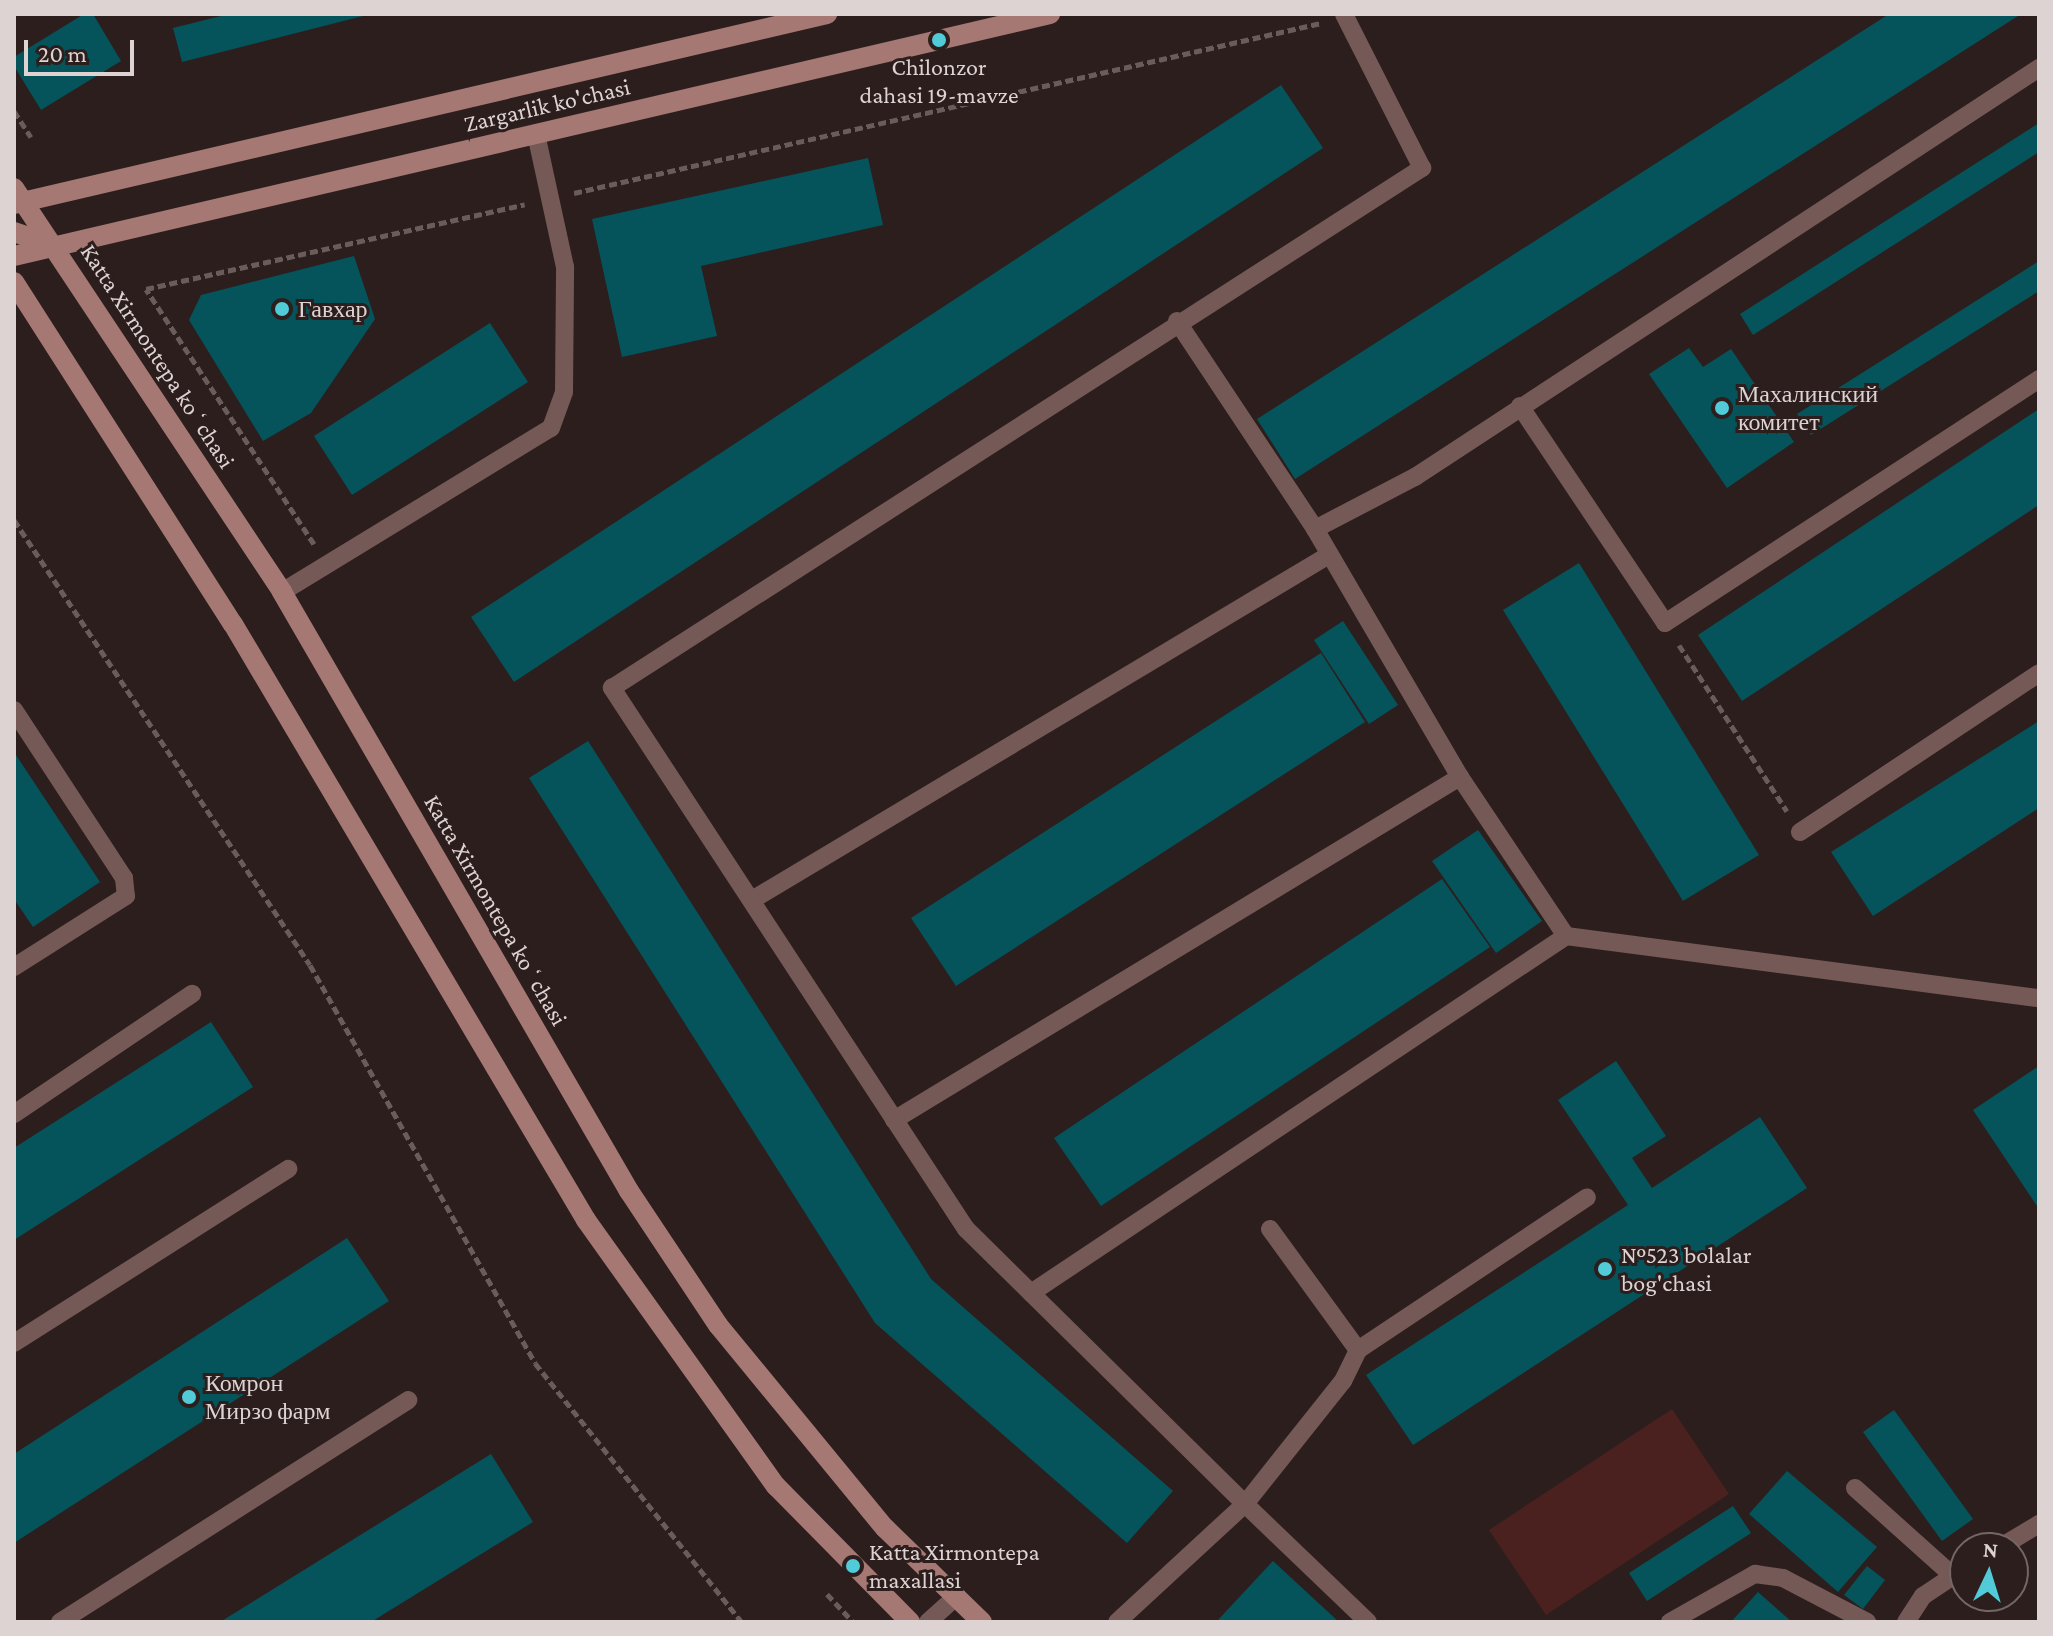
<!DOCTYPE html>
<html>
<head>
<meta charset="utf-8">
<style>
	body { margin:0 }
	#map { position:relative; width:2053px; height:1636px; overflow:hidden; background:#2c1e1d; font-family:"Crimson Pro",serif }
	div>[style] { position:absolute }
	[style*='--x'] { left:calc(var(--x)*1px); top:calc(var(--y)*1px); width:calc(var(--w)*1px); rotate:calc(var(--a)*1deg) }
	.green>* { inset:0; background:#4a211f }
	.building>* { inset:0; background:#05545b }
	.path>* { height:5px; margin-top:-2.5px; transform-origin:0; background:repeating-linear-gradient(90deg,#695c5b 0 8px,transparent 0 12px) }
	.service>* { height:18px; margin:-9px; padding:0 9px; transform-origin:9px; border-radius:9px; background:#755956 }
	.secondary>* { height:20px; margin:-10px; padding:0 10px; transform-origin:10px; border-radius:10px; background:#a57874 }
	.dots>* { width:22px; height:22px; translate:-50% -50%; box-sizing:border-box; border:4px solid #2c1e1d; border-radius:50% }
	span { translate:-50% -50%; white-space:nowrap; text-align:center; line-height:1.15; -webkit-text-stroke:6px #2c1e1d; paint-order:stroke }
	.poi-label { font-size:24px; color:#ddd3d2 }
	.left { translate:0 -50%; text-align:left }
	.street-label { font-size:24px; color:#ddd3d2 }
	.frame { position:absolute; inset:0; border:16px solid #ddd3d2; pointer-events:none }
	.north { position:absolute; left:1949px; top:1532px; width:80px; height:80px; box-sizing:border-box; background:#2c1e1d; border:2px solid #736665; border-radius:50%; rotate:4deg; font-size:22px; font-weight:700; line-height:32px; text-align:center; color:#ddd3d2 }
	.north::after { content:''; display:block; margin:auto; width:28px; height:36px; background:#52cbd8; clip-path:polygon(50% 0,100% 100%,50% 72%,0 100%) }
	.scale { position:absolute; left:24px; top:40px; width:110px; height:36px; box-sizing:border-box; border:4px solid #ddd3d2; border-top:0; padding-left:10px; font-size:24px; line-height:28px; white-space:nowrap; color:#ddd3d2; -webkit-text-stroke:6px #2c1e1d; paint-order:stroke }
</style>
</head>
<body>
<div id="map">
	<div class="green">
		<i style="clip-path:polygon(1672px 1409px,1729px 1494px,1546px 1615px,1489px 1530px)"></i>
	</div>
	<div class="building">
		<i style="clip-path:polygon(84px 14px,93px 14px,121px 61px,41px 110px,14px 66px,14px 57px)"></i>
		<i style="clip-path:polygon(229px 14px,367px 14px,367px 15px,182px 62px,173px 28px)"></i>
		<i style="clip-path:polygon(1889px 14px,2021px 14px,1295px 479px,1257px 419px)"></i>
		<i style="clip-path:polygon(1281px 85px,1323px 148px,514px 682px,471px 617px)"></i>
		<i style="clip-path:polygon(2039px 123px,2039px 152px,1753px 335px,1740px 314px)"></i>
		<i style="clip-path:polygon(868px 158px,883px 225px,701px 266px,717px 336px,622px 357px,592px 219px)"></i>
		<i style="clip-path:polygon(354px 256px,375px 319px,311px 413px,263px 441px,189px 320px,201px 295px)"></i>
		<i style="clip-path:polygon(2039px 261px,2039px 291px,1811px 435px,1797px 414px)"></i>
		<i style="clip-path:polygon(490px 323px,528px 382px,352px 495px,314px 436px)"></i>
		<i style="clip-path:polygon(1689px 348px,1703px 367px,1731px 349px,1794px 442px,1727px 488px,1649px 374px)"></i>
		<i style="clip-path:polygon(2039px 409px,2039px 505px,1742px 701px,1698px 635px)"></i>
		<i style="clip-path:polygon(1579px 563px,1759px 855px,1683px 901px,1503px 610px)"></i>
		<i style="clip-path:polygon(1343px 621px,1398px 705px,1369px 724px,1314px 640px)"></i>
		<i style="clip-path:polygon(1321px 653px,1365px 722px,956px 986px,911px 918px)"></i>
		<i style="clip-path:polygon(2039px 721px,2039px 808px,1873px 916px,1831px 852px)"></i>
		<i style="clip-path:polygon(588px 741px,931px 1279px,1173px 1491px,1127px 1543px,875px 1323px,529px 778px)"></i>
		<i style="clip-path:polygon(14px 752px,100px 882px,33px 927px,14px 899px)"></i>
		<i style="clip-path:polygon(1478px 830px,1542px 921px,1496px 953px,1432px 861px)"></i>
		<i style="clip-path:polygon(1442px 879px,1490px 947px,1101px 1206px,1054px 1138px)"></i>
		<i style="clip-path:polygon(211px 1022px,253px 1087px,14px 1240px,14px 1148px)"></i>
		<i style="clip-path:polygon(1616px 1061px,1666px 1136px,1632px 1158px,1652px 1188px,1760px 1117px,1807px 1188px,1413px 1445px,1366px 1375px,1628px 1205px,1558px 1100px)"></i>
		<i style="clip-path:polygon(2039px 1066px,2039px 1209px,1973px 1110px)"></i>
		<i style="clip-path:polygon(347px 1238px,389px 1301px,14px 1543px,14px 1454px)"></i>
		<i style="clip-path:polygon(1894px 1410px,1973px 1519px,1942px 1541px,1863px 1432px)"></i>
		<i style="clip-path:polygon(491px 1454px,533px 1522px,371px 1622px,220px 1622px)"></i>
		<i style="clip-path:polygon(1787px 1471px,1877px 1547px,1838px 1592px,1749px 1514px)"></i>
		<i style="clip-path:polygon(1733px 1506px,1751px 1533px,1647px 1601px,1629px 1573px)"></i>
		<i style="clip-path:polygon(1273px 1561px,1339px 1622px,1218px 1620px)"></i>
		<i style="clip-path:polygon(1867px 1566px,1885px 1580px,1863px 1609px,1844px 1595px)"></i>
		<i style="clip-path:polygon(1758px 1592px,1792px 1622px,1731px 1622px)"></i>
	</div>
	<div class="path">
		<i style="--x:14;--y:111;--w:31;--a:57"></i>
		<i style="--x:574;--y:193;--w:766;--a:-12.82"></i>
		<i style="--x:14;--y:520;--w:534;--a:56.37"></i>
		<i style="--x:310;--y:965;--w:457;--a:60.5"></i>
		<i style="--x:535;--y:1363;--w:332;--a:51.4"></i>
		<i style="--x:314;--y:544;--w:305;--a:-123.4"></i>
		<i style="--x:146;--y:289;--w:388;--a:-12.6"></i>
		<i style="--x:1679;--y:645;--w:198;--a:57"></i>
		<i style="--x:827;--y:1594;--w:38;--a:47"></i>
	</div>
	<div class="service">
		<i style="--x:1177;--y:321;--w:250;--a:56.4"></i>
		<i style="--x:1315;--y:529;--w:113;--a:-27.5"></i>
		<i style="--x:1415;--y:477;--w:746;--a:-33.24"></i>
		<i style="--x:1520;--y:406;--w:261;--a:56.2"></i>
		<i style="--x:1665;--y:623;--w:447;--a:-33.1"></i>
		<i style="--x:1315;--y:529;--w:287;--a:59.7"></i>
		<i style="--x:1460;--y:777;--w:191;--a:56.3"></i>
		<i style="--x:282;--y:592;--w:315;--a:-31.4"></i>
		<i style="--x:551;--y:428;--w:38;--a:-70"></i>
		<i style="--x:564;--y:392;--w:125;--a:-89.5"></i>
		<i style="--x:565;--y:267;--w:136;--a:-102.3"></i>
		<i style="--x:14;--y:710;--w:201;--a:56.8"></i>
		<i style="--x:124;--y:878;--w:18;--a:84"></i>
		<i style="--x:126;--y:896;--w:133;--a:147.6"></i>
		<i style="--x:1800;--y:832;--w:287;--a:-33.6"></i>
		<i style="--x:752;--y:900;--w:672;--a:-30.88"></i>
		<i style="--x:14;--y:1114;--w:215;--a:-34"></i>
		<i style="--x:894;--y:1120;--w:662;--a:-31.22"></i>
		<i style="--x:1270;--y:1229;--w:150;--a:54"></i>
		<i style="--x:1031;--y:1293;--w:643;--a:-33.71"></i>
		<i style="--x:1566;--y:936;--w:477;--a:7.5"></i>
		<i style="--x:14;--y:1343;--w:325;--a:-32.4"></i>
		<i style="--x:1855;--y:1488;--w:130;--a:41.9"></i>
		<i style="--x:1999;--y:1548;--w:47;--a:-31"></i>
		<i style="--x:60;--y:1622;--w:413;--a:-32.5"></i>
		<i style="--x:928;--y:1622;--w:39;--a:-42"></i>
		<i style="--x:1117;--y:1622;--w:174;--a:-42.7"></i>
		<i style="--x:1245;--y:1504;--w:392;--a:-135.4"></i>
		<i style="--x:966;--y:1229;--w:647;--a:-123.2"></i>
		<i style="--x:612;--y:688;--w:963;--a:-32.7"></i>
		<i style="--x:1422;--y:168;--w:173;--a:-116.9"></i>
		<i style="--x:1368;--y:1622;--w:170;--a:-136.2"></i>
		<i style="--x:1245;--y:1504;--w:157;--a:-51.5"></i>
		<i style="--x:1343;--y:1381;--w:34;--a:-64"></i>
		<i style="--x:1358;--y:1350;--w:275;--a:-33.7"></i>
		<i style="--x:1670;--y:1622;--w:98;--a:-29.5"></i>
		<i style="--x:1755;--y:1574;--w:28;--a:8"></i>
		<i style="--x:1783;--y:1578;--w:95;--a:27.6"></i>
		<i style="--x:1906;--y:1622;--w:31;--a:-57"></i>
		<i style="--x:1923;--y:1596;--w:50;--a:-33.7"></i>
	</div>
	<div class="secondary">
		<i style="--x:14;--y:188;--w:485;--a:56.4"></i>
		<i style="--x:282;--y:592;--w:692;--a:59.92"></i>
		<i style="--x:629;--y:1191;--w:161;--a:56.4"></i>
		<i style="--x:718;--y:1325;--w:263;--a:50.6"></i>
		<i style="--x:885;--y:1528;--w:135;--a:44.1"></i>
		<i style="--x:14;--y:204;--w:835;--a:-13.15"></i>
		<i style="--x:14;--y:232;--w:43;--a:18.9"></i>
		<i style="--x:14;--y:256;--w:1064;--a:-13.15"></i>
		<i style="--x:14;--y:282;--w:406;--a:57.4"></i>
		<i style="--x:233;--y:624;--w:693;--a:59.36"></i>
		<i style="--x:586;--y:1220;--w:327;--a:54.5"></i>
		<i style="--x:776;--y:1486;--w:191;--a:45.4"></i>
	</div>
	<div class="dots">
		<i style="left:939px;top:40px;background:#52cbd8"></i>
		<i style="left:282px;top:309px;background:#52cbd8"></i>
		<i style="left:1722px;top:408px;background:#52cbd8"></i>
		<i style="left:1605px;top:1269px;background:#52cbd8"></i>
		<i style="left:189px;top:1397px;background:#52cbd8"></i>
		<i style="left:853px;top:1566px;background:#52cbd8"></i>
	</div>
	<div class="poi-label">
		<span style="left:939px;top:81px">Chilonzor<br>dahasi 19-mavze</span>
		<span class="left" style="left:298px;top:309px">Гавхар</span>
		<span class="left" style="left:1738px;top:408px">Махалинский<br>комитет</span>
		<span class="left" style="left:1621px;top:1269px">№523 bolalar<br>bog'chasi</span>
		<span class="left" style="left:205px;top:1397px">Комрон<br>Мирзо фарм</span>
		<span class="left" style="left:869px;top:1566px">Katta Xirmontepa<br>maxallasi</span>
	</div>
	<div class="street-label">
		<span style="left:547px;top:105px;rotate:-13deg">Zargarlik ko'chasi</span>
		<span style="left:158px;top:356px;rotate:57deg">Katta Xirmontepa koʻchasi</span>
		<span style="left:496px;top:910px;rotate:60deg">Katta Xirmontepa koʻchasi</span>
	</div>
	<div class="frame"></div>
	<div class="north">N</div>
	<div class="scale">20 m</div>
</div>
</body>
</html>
